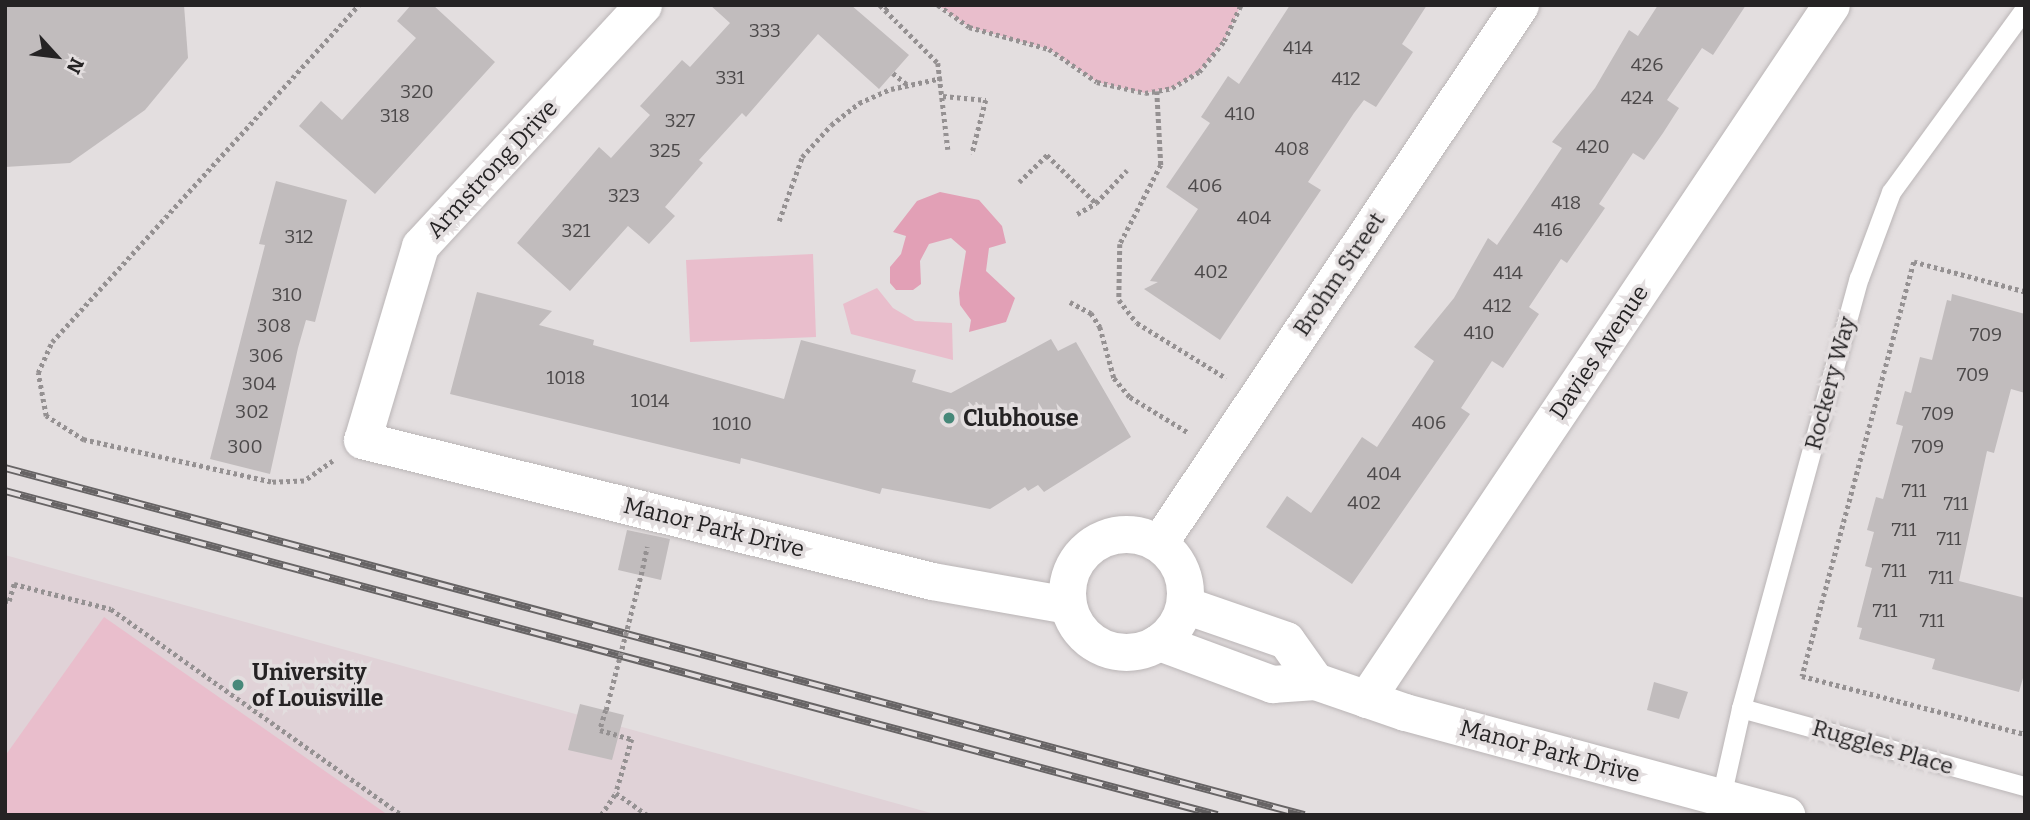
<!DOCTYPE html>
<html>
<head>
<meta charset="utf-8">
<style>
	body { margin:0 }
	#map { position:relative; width:2030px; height:820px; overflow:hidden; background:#e3dedf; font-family:Bitter,serif }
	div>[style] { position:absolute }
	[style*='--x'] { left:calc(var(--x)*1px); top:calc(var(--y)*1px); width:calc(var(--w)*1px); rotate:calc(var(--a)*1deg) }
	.built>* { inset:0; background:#e0d2d7 }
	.green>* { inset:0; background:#e9becc }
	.water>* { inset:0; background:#e2a0b6 }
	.building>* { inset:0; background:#c1bcbd }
	.path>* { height:4.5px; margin-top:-2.25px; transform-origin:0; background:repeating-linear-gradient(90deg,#959192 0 3.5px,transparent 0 7px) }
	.roads { filter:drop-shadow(0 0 2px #bab5b6) drop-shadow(0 0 2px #bab5b6) }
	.lane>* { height:19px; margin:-9.5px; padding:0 9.5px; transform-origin:9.5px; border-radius:9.5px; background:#fff }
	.street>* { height:37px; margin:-18.5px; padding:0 18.5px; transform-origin:18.5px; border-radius:18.5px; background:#fff }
	.street>.ring { margin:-18.5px; padding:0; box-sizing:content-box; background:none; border:37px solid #fff; border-radius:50% }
	.rail>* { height:8px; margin-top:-4px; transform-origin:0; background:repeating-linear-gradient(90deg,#e3dedf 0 16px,#676465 0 32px); box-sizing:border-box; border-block:2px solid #676465 }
	.path-bridge>* { height:4.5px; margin-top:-2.25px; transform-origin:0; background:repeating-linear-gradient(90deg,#959192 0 3.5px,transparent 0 7px) }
	.dots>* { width:19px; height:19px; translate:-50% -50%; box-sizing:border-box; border:4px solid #e3dedf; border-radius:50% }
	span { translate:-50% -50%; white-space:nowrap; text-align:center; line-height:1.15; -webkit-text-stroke:7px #e3dedf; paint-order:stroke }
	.number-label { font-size:19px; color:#4c494a }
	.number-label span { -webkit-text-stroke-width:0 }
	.street-label { font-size:23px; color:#252324 }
	.poi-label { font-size:23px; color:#252324; font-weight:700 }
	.left { translate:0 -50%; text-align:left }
	.frame { position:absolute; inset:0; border:7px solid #252324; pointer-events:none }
	.north { position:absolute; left:21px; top:21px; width:70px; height:70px; -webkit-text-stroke:5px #e3dedf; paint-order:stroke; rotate:117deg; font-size:19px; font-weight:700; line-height:28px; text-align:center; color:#252324 }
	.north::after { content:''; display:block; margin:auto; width:24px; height:32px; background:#252324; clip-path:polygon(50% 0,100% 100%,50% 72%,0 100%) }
</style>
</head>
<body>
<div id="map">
	<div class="built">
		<i style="clip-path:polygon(5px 555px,938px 815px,5px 815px)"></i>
	</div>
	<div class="green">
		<i style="clip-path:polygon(938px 5px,1241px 5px,1224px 41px,1199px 72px,1172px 88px,1145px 93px,1097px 82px,1049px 49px,969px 27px)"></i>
		<i style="clip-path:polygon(813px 254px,816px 337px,690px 342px,686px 260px)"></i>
		<i style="clip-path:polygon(877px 288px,893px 308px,915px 321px,952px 323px,953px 360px,851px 334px,843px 304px)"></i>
		<i style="clip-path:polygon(104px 617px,388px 815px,5px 815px,5px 756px)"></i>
	</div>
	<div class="water">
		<i style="clip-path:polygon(940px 192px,979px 200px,1002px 226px,1006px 243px,989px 248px,986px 271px,1015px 298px,1006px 322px,969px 332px,971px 320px,960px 305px,959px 293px,966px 251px,951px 238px,929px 244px,920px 261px,921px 284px,913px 290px,896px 290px,890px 283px,890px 267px,901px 254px,906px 236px,893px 232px,917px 201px)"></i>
	</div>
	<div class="building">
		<i style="clip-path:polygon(5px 5px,184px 5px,188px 58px,145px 110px,70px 163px,5px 167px)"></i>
		<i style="clip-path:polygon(411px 5px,433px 5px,495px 62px,375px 194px,299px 126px,321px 101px,342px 120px,416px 38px,397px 21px)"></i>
		<i style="clip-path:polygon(710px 5px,851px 5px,909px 55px,879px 89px,818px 34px,746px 117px,742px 113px,699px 160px,703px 163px,665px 207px,675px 216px,649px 244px,628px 226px,570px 291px,517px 243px,599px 147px,611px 158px,650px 115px,640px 106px,682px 60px,690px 67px,730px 23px)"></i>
		<i style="clip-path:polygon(1290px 5px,1427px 5px,1402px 44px,1413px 52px,1376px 107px,1364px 100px,1354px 113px,1308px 182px,1321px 190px,1220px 340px,1144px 289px,1158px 282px,1150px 281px,1198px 209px,1166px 187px,1210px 123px,1201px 117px,1228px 76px,1239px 84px)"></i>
		<i style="clip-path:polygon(1658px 5px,1746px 5px,1713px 55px,1702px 48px,1667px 100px,1679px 108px,1663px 133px,1644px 160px,1633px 153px,1599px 204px,1605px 208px,1567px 263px,1561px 259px,1529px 307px,1539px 314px,1503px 368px,1492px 361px,1461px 408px,1470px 414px,1352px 584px,1266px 527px,1287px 496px,1311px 513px,1362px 437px,1377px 447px,1434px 361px,1414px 347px,1454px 298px,1488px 238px,1497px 245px,1562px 148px,1552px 142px,1595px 88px,1629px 30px,1638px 36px)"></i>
		<i style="clip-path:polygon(276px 181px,347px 200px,315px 322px,306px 320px,298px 348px,270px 474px,210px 459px,265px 245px,259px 244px)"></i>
		<i style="clip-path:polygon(477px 292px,552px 311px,539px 325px,594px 340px,593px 345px,784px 399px,801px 340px,916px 370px,912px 382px,951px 393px,1051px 339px,1058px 351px,1076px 342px,1131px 437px,1044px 492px,1038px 485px,1028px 491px,1025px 487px,990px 509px,882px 488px,880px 494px,741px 458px,740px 464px,450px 394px)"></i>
		<i style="clip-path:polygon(1952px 294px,2025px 314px,2025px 393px,2011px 389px,1994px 453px,1987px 451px,1959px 581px,2025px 598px,2025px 671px,2019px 692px,1932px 669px,1935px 659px,1859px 639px,1862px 628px,1857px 627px,1872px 568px,1865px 566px,1874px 532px,1867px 530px,1876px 497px,1883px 499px,1903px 426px,1896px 424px,1905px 391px,1911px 393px,1920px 357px,1932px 360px,1947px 300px,1951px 301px)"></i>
		<i style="clip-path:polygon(627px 530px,670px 539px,661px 580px,618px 570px)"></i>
		<i style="clip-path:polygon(1654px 682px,1688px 692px,1679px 719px,1647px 710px)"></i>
		<i style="clip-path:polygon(580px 704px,624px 715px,612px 760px,568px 750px)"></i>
	</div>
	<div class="path">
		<i style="--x:880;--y:5;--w:7;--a:45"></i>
		<i style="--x:885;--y:10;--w:7;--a:-45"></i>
		<i style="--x:938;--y:5;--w:38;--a:35"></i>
		<i style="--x:969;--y:27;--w:83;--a:15.4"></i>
		<i style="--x:1049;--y:49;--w:58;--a:34.5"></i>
		<i style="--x:1097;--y:82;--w:49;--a:12.9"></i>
		<i style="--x:1145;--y:93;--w:27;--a:-10"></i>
		<i style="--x:1172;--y:88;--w:31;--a:-31"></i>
		<i style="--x:1199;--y:72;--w:40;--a:-51"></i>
		<i style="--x:1224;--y:41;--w:40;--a:-65"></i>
		<i style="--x:885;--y:10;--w:75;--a:45"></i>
		<i style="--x:938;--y:63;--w:87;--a:83.4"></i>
		<i style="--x:893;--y:73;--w:19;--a:39"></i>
		<i style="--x:1157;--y:91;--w:74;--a:86.9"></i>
		<i style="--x:1161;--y:165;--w:89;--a:117.4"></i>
		<i style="--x:1120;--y:244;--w:56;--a:91"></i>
		<i style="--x:1119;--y:300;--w:29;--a:52"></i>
		<i style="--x:1137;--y:323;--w:105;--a:31.7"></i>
		<i style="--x:943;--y:96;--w:43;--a:5.3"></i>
		<i style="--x:986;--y:100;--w:56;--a:104.5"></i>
		<i style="--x:1019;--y:182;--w:39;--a:-44"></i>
		<i style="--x:1047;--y:155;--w:69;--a:44.4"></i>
		<i style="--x:1096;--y:203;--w:45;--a:-46.8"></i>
		<i style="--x:1077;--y:214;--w:22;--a:-30"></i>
		<i style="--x:779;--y:221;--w:68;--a:-70.2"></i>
		<i style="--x:802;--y:157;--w:43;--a:-47.8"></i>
		<i style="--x:831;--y:125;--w:36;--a:-38"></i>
		<i style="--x:859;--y:103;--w:35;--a:-24"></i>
		<i style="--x:891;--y:89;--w:52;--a:-12.2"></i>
		<i style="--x:2025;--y:292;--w:115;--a:-164.9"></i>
		<i style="--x:1914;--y:262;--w:429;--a:105.1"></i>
		<i style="--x:1802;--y:676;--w:230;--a:14.6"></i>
		<i style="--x:1070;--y:302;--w:24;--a:28"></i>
		<i style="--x:1091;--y:313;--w:17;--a:57"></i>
		<i style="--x:1100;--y:327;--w:53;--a:74.6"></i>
		<i style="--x:1114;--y:378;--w:25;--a:50"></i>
		<i style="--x:1130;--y:397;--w:69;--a:31.4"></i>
		<i style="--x:333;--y:461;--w:35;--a:145"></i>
		<i style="--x:304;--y:481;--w:33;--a:178"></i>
		<i style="--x:271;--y:482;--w:192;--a:-167.3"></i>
		<i style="--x:84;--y:440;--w:45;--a:-147.7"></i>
		<i style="--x:46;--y:416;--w:44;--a:-100.5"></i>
		<i style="--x:38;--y:373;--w:34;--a:-66"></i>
		<i style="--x:52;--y:342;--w:456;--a:-47.7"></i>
		<i style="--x:641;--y:575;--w:29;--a:-78"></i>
		<i style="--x:5;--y:600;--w:4;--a:14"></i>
		<i style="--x:9;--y:601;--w:18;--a:-74"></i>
		<i style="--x:14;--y:584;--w:100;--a:14.5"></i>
		<i style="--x:111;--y:609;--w:357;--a:35.3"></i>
		<i style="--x:606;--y:710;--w:21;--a:107"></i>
		<i style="--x:600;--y:730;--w:33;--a:16"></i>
		<i style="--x:632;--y:739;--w:56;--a:106.5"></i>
		<i style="--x:616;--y:793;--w:38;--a:35"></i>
		<i style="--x:601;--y:815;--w:27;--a:-56"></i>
	</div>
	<div class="roads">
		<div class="lane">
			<i style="--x:1741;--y:708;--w:295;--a:15.4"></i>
			<i style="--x:1721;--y:797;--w:91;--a:-77.3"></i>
			<i style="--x:1741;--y:708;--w:446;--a:-74.7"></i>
			<i style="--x:1859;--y:278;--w:92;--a:-69.6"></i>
			<i style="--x:1891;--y:192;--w:228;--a:-53.9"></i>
		</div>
		<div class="street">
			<i style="--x:643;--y:5;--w:328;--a:132.8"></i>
			<i style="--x:420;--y:246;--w:202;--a:106.6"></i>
			<i style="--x:362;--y:440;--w:587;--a:13.89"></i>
			<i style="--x:932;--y:581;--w:138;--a:10"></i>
			<i class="ring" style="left:1067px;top:534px;width:81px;height:81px"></i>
			<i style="--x:1159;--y:543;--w:648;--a:-56.14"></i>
			<i style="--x:1159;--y:642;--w:121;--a:20.4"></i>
			<i style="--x:1272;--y:684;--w:43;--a:-4"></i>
			<i style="--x:1315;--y:681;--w:50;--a:-125.3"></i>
			<i style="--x:1286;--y:640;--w:107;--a:-160.9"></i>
			<i style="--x:1315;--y:681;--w:95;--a:19"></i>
			<i style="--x:1405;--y:712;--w:395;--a:15.1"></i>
			<i style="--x:1366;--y:699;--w:835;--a:-56.18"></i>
		</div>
	</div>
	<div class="rail">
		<i style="--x:5;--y:468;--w:1345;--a:14.96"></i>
		<i style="--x:5;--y:491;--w:1255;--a:14.97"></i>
	</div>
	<div class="path-bridge">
		<i style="--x:606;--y:710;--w:139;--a:-75.5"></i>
	</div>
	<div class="dots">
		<i style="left:949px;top:418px;background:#468879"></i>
		<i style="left:238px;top:685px;background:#468879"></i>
	</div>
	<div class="number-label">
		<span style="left:765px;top:31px">333</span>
		<span style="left:1298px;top:48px">414</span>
		<span style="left:1647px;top:65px">426</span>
		<span style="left:730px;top:78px">331</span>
		<span style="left:1346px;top:79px">412</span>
		<span style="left:417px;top:92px">320</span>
		<span style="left:1637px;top:98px">424</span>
		<span style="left:1240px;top:114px">410</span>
		<span style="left:395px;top:116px">318</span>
		<span style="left:680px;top:121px">327</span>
		<span style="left:1593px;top:147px">420</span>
		<span style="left:1292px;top:149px">408</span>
		<span style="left:665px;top:151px">325</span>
		<span style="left:1205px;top:186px">406</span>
		<span style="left:624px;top:196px">323</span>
		<span style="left:1566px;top:203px">418</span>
		<span style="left:1254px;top:218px">404</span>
		<span style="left:1548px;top:230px">416</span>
		<span style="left:576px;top:231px">321</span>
		<span style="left:299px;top:237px">312</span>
		<span style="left:1211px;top:272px">402</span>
		<span style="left:1508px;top:273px">414</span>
		<span style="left:287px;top:295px">310</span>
		<span style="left:1497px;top:306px">412</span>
		<span style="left:274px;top:326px">308</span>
		<span style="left:1479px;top:333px">410</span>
		<span style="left:1986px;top:335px">709</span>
		<span style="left:266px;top:356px">306</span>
		<span style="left:1973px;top:375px">709</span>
		<span style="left:566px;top:378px">1018</span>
		<span style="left:259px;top:384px">304</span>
		<span style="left:650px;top:401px">1014</span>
		<span style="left:252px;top:412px">302</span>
		<span style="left:1938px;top:414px">709</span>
		<span style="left:1429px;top:423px">406</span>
		<span style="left:732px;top:424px">1010</span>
		<span style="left:245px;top:447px">300</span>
		<span style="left:1928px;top:447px">709</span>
		<span style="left:1384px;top:474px">404</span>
		<span style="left:1914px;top:491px">711</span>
		<span style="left:1364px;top:503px">402</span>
		<span style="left:1956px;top:504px">711</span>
		<span style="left:1904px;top:530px">711</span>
		<span style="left:1949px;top:539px">711</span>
		<span style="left:1894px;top:571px">711</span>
		<span style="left:1941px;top:578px">711</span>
		<span style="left:1885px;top:611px">711</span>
		<span style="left:1932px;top:621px">711</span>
	</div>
	<div class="street-label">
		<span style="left:492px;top:169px;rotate:-47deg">Armstrong Drive</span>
		<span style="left:1339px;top:274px;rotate:-56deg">Brohm Street</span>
		<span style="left:1599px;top:352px;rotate:-56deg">Davies Avenue</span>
		<span style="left:1830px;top:383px;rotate:-75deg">Rockery Way</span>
		<span style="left:714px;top:527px;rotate:14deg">Manor Park Drive</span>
		<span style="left:1883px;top:747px;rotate:16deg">Ruggles Place</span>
		<span style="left:1550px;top:751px;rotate:15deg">Manor Park Drive</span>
	</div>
	<div class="poi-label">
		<span class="left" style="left:963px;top:418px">Clubhouse</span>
		<span class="left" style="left:252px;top:685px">University<br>of Louisville</span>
	</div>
	<div class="frame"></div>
	<div class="north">N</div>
</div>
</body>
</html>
